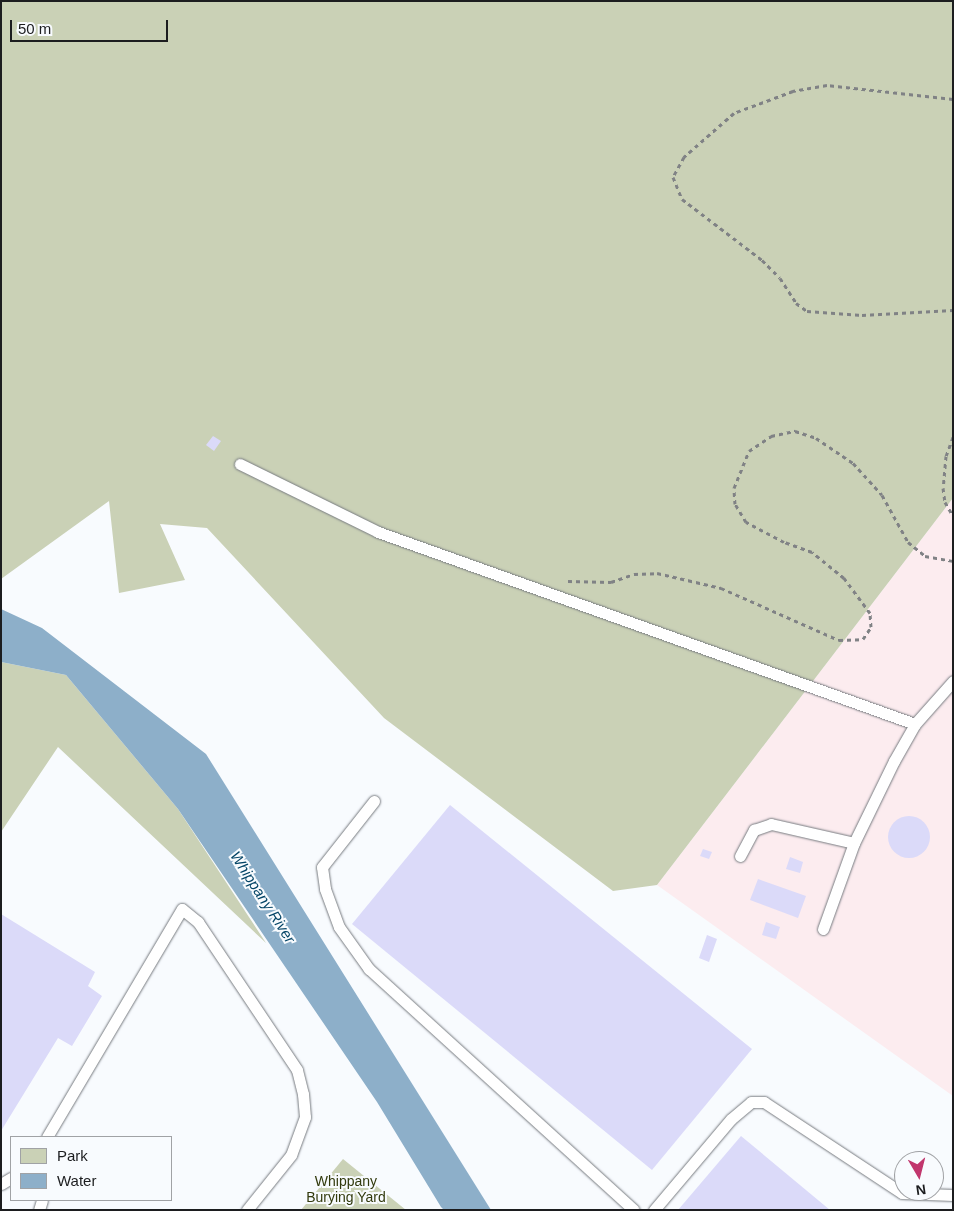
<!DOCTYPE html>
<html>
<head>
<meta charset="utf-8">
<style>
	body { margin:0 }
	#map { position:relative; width:954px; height:1211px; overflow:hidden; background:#f8fbfe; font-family:Arial,sans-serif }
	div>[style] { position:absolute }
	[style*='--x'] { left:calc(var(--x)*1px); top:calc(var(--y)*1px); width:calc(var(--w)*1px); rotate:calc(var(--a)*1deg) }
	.commercial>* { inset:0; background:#fcecef }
	.green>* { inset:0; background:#cad1b6 }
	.water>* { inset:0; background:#8dafc9 }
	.building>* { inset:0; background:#dbdaf9 }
	.round { border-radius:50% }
	.path>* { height:3px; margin-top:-1.5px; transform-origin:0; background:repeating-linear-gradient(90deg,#808285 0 4px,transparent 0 8px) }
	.roads { filter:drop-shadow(0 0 1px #777b80) drop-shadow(0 0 1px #777b80) }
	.lane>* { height:11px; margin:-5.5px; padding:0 5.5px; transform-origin:5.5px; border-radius:5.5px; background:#fff }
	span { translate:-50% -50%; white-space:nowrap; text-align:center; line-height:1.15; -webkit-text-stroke:4px #f8fbfe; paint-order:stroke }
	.park-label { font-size:14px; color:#323a0d }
	.water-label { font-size:15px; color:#044466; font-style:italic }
	.frame { position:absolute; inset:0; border:2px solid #1c1d1f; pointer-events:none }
	.legend { position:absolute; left:10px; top:1136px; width:162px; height:65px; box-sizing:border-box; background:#f8fbfe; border:1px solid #a0a2a5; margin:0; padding:6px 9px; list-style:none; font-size:15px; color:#1c1d1f }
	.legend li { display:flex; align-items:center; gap:10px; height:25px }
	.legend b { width:25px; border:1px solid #a0a2a5 }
	.north { position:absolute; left:894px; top:1151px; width:50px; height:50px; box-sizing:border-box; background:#f8fbfe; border:1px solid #a0a2a5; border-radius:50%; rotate:172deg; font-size:14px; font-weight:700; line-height:20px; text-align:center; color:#1c1d1f }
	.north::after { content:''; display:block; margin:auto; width:18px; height:22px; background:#c1366d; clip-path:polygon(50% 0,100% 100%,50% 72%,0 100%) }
	.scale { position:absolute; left:10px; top:20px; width:158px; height:22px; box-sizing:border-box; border:2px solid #1c1d1f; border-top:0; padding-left:6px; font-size:15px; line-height:18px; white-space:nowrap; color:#1c1d1f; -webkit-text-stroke:4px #f8fbfe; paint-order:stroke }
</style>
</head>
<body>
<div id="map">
	<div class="commercial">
		<i style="clip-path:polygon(953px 498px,953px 1096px,657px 885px)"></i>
	</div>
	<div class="green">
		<i style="clip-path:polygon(1px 1px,953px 1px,953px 498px,657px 885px,613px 891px,384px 718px,207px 528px,160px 524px,185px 580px,119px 593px,109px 501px,1px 579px)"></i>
		<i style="clip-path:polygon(1px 662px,66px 675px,178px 809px,266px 943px,58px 747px,1px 832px)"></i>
		<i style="clip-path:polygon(343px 1159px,406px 1210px,301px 1210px)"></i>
	</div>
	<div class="water">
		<i style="clip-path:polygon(1px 609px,42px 628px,206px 754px,491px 1210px,444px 1210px,441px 1207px,377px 1102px,178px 809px,66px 675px,1px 662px)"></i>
	</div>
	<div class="building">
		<i style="clip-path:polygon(213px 436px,221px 441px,214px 451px,206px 445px)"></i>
		<i style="clip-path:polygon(450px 805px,752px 1049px,652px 1170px,352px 924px)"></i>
		<i class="round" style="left:888px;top:816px;width:42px;height:42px"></i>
		<i style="clip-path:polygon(703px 849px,712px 852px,709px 859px,700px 856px)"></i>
		<i style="clip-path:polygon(790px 857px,803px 862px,800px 873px,786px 869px)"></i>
		<i style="clip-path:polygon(758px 879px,806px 896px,798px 918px,750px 900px)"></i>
		<i style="clip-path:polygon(1px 914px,95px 972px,88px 986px,102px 996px,72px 1046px,58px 1038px,1px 1131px)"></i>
		<i style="clip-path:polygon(766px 922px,780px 927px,776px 939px,762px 935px)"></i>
		<i style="clip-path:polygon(707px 935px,717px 939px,709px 962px,699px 958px)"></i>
		<i style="clip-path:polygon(741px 1136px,830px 1210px,678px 1210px)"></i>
	</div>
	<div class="path">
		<i style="--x:953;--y:99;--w:127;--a:-173.7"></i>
		<i style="--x:827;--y:85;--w:35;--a:170"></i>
		<i style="--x:793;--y:91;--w:63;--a:159.6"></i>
		<i style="--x:734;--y:113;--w:67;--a:138.7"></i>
		<i style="--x:684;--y:157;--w:23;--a:119"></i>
		<i style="--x:673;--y:177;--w:24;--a:68"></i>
		<i style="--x:682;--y:199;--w:101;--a:37.3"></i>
		<i style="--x:762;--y:260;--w:25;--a:45"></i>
		<i style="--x:780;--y:278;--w:30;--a:57"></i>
		<i style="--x:796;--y:303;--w:14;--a:36"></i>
		<i style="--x:807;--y:311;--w:55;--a:4.2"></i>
		<i style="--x:862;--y:315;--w:91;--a:-3.1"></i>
		<i style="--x:953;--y:437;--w:20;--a:110"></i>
		<i style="--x:946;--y:456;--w:32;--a:95"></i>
		<i style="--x:943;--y:488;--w:14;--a:82"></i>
		<i style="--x:945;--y:502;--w:16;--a:60"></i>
		<i style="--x:568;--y:581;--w:43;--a:1.3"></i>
		<i style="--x:611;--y:582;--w:24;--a:-19"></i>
		<i style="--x:634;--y:574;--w:23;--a:-2"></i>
		<i style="--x:657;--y:573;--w:66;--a:13.2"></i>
		<i style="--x:721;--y:588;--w:129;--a:23.8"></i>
		<i style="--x:839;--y:640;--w:24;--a:-2"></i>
		<i style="--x:863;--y:639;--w:14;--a:-56"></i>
		<i style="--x:871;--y:627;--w:14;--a:-94"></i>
		<i style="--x:870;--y:613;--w:44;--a:-126.6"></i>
		<i style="--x:844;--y:578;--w:41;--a:-140.9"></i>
		<i style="--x:812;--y:552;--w:30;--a:-160"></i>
		<i style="--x:784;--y:542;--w:43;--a:-152.2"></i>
		<i style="--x:746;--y:522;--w:21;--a:-121"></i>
		<i style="--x:735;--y:504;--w:16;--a:-94"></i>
		<i style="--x:734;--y:488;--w:40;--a:-68"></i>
		<i style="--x:749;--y:451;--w:27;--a:-34"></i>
		<i style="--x:771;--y:436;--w:25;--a:-12"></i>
		<i style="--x:795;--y:431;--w:22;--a:18"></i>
		<i style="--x:816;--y:438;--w:45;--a:34"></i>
		<i style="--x:853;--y:463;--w:43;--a:47.8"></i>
		<i style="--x:882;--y:495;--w:54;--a:61"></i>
		<i style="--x:908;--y:542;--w:22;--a:39"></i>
		<i style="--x:925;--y:556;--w:28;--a:10"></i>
	</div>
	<div class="roads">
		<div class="lane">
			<i style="--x:240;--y:464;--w:154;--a:26.2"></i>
			<i style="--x:378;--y:532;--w:570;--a:19.67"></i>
			<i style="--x:374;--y:801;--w:84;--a:128.2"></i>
			<i style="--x:322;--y:867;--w:22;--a:82"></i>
			<i style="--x:325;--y:889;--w:40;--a:69.8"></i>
			<i style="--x:339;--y:927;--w:52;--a:54.5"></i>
			<i style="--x:369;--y:969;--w:358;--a:42.3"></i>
			<i style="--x:740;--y:856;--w:30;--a:-62"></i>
			<i style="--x:754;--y:830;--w:18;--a:-19"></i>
			<i style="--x:771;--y:824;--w:85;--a:12.9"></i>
			<i style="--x:823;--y:929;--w:91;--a:-70.2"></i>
			<i style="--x:854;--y:843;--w:91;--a:-64"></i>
			<i style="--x:894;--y:761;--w:43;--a:-60.4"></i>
			<i style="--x:915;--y:724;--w:57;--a:-48.5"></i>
			<i style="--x:47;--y:1137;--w:265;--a:-59.4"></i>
			<i style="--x:182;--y:909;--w:21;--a:39"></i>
			<i style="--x:198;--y:922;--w:178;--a:56.2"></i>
			<i style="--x:297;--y:1070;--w:25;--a:76"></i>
			<i style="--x:303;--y:1094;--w:23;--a:85"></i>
			<i style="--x:305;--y:1117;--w:40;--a:110.2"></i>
			<i style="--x:291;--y:1155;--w:70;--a:128.7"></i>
			<i style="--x:1;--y:1184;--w:12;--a:-31"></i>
			<i style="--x:39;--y:1210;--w:10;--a:-73"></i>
			<i style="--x:654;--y:1210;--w:119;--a:-49.8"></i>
			<i style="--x:731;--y:1119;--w:26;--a:-40"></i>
			<i style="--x:751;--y:1102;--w:13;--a:0"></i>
			<i style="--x:764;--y:1102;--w:165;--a:33.4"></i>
			<i style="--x:902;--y:1193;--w:51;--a:2.2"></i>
		</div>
	</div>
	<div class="park-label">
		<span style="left:346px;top:1189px">Whippany<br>Burying Yard</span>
	</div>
	<div class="water-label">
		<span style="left:263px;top:897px;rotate:57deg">Whippany River</span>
	</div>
	<div class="frame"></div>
	<ul class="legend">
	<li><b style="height:14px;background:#cad1b6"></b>Park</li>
	<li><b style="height:14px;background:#8dafc9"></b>Water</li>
	</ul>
	<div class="north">N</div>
	<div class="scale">50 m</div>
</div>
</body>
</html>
